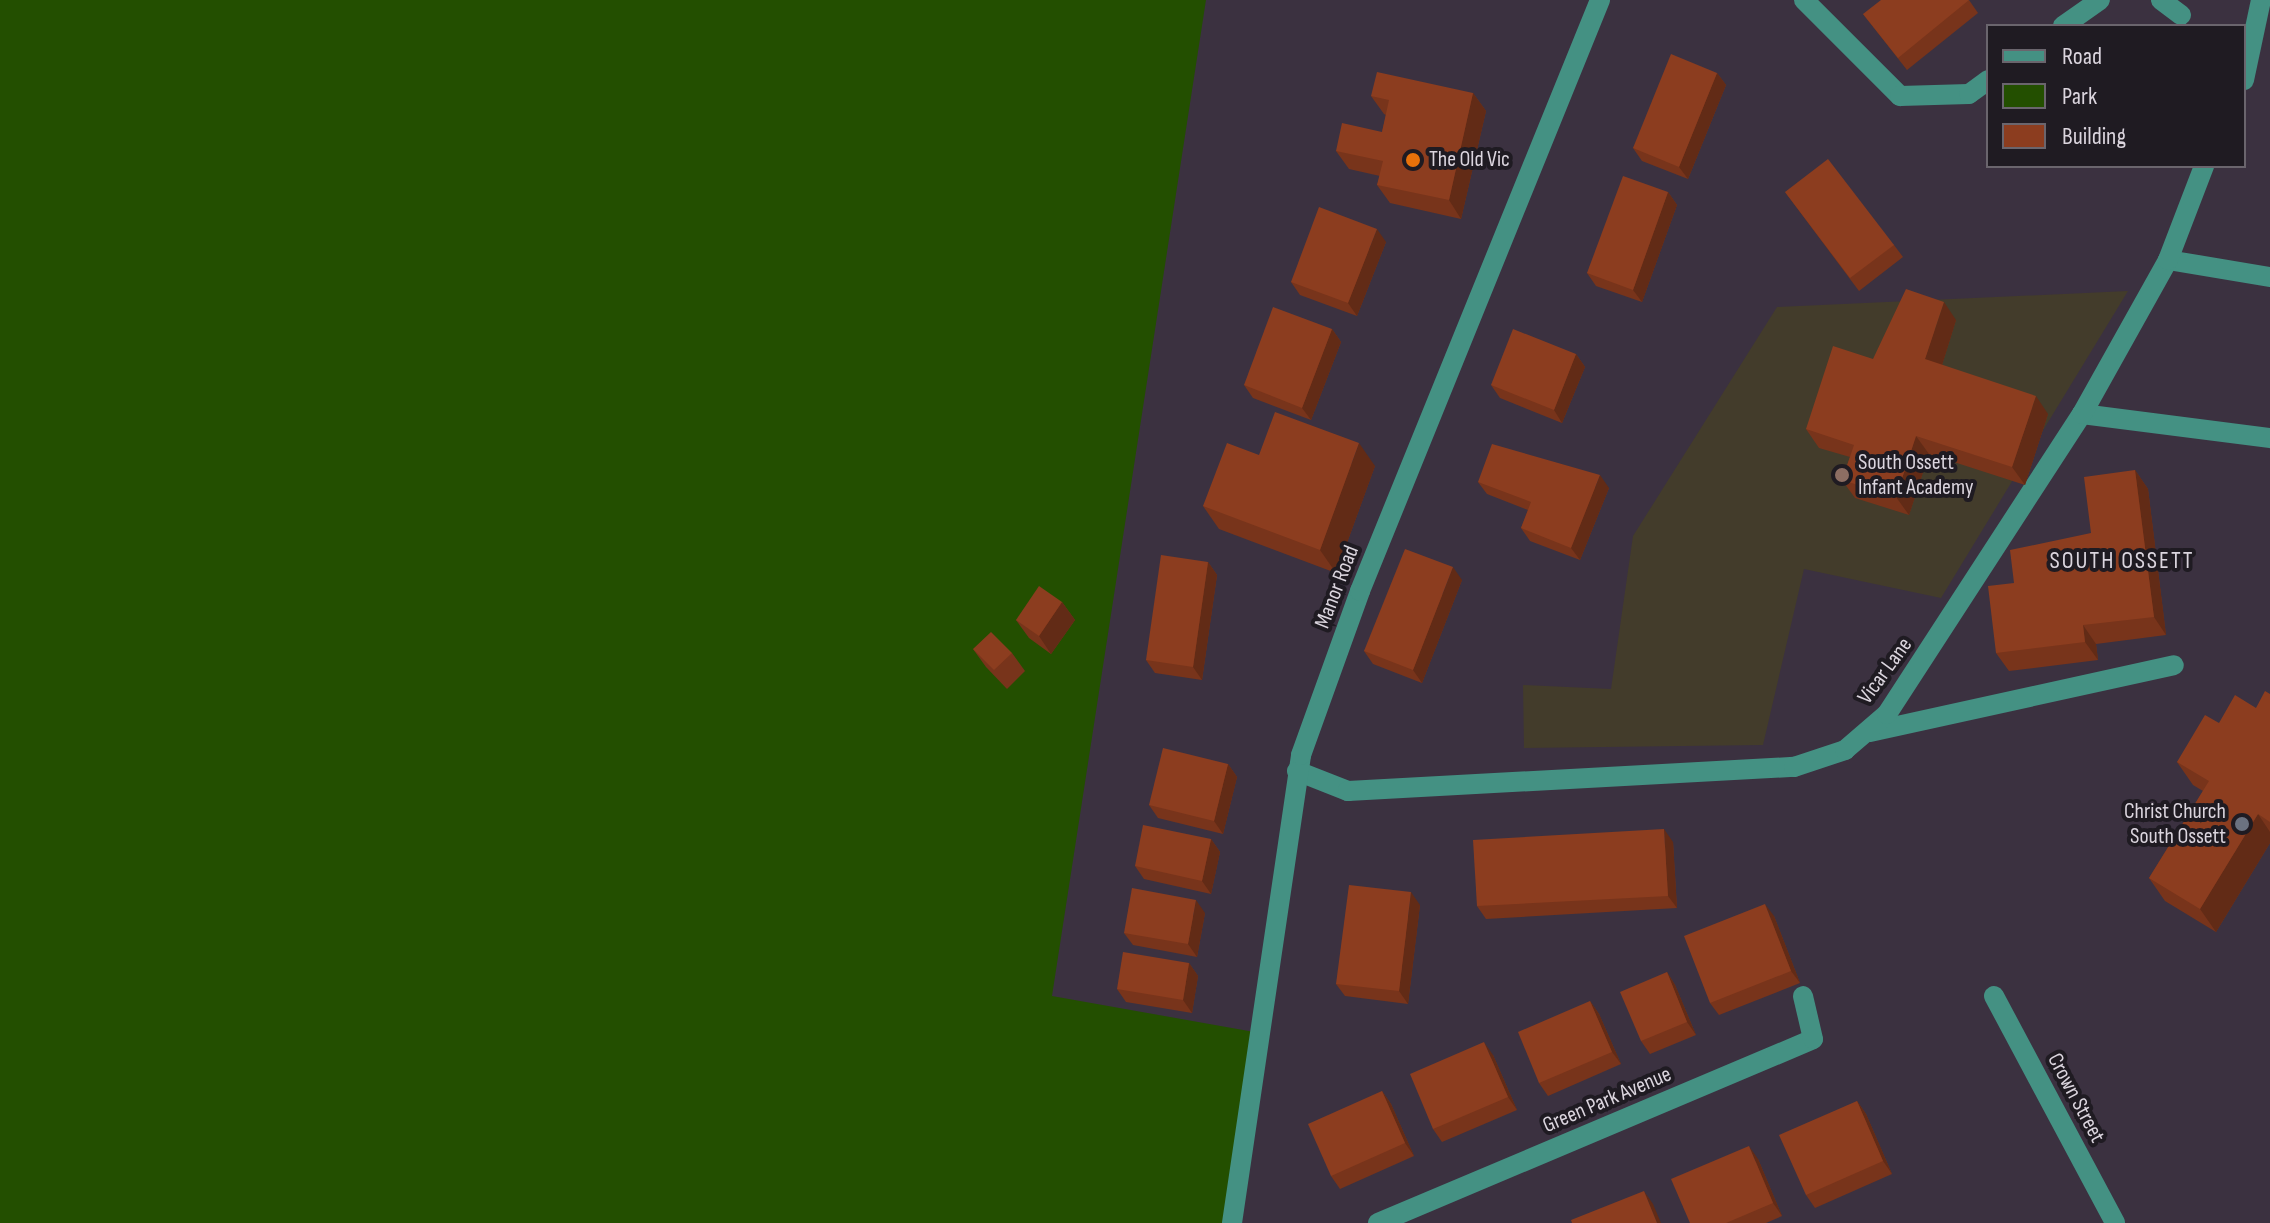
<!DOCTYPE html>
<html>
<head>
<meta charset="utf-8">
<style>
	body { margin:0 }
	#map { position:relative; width:2270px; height:1223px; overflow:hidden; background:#3b3140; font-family:"Sofia Sans Condensed",sans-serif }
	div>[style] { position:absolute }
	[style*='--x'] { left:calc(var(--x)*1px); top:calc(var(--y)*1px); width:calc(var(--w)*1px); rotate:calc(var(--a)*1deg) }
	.education>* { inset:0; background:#433c2b }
	.green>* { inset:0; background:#234f00 }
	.minor>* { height:20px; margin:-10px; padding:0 10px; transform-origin:10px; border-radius:10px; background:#449183 }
	.wall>* { inset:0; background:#78341b }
	.shaded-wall>* { inset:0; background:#622b16 }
	.building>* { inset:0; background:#8c3d1f }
	.dots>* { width:22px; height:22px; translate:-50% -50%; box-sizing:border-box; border:4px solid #1f1b22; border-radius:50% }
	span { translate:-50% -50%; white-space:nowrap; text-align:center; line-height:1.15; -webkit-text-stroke:8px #1f1b22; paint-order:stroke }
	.poi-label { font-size:22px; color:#dbd5de }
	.left { translate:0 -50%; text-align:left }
	.right { translate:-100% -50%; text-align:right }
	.street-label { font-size:22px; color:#dbd5de }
	.neighbourhood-label { font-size:24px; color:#dbd5de; letter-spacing:2px }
	.legend { position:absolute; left:1986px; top:24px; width:260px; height:144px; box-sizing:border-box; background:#1f1b22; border:2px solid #6a656d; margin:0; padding:10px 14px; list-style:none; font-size:24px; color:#dbd5de }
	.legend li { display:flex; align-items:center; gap:16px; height:40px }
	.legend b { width:40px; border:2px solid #6a656d }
</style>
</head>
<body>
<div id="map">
	<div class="education">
		<i style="clip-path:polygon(2128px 291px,1941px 598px,1804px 569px,1763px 745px,1524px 748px,1523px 685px,1611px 689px,1633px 536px,1777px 307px)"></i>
	</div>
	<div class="green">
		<i style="clip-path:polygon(0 0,1206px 0,1052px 996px,1260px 1033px,1232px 1223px,0 1223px)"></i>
	</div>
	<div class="minor">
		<i style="--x:1804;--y:0;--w:136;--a:45"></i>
		<i style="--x:1900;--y:96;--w:69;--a:-1.7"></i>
		<i style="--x:1969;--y:94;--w:24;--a:-36"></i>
		<i style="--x:2161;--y:0;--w:25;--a:37"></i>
		<i style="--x:2063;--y:26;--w:45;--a:-35.1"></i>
		<i style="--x:2244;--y:80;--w:82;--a:-78"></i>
		<i style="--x:2168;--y:260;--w:103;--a:9.5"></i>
		<i style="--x:2082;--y:414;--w:190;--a:7.3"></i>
		<i style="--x:1870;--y:732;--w:311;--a:-12.4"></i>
		<i style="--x:1297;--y:771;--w:55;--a:21.4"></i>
		<i style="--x:1348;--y:791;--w:447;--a:-3.1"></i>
		<i style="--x:1794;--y:767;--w:54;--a:-18.4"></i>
		<i style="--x:1845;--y:750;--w:55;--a:-40.6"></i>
		<i style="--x:1887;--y:714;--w:358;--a:-57"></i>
		<i style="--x:2082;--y:414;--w:176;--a:-60.8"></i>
		<i style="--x:2168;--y:260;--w:101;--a:-69"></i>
		<i style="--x:1994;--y:996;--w:257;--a:61.9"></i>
		<i style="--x:1232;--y:1223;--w:473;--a:-81.6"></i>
		<i style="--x:1301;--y:755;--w:174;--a:-70.2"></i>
		<i style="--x:1360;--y:591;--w:638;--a:-67.9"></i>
		<i style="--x:1378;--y:1223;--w:472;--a:-22.9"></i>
		<i style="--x:1813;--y:1039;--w:44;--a:-103.1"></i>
	</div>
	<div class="wall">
		<i style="clip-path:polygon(1969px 0,1978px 13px,1907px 70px,1863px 14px)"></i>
		<i style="clip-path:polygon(1717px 73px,1726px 85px,1688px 179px,1642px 161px,1633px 148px)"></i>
		<i style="clip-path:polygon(1473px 93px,1486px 111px,1461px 219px,1390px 203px,1377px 185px,1380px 176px,1349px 169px,1336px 151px,1382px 132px,1386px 115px,1384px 114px,1371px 96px)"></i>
		<i style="clip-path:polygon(1668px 192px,1677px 205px,1642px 302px,1596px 286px,1587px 273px)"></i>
		<i style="clip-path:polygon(1785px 192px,1894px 245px,1903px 257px,1859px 291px)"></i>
		<i style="clip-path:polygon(1386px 242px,1357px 316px,1300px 295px,1291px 282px)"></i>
		<i style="clip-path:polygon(1956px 320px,1942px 365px,2048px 414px,2025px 485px,1929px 454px,1909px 515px,1855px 498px,1842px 480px,1850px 457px,1819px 448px,1806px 429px,1873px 359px)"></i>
		<i style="clip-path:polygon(1332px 329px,1341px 342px,1311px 420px,1253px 398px,1244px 385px)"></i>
		<i style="clip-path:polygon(1576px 354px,1585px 367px,1562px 423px,1500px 398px,1491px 385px)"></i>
		<i style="clip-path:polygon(1259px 455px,1375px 466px,1336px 573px,1219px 529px,1203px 506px)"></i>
		<i style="clip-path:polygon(2135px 470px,2148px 489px,2166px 635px,2096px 644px,2098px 660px,2009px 671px,1996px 653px,2014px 583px,2091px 533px)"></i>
		<i style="clip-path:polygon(1478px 482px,1609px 488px,1580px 560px,1530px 541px,1521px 528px,1528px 510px,1487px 494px)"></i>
		<i style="clip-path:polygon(1208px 562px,1217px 575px,1202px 680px,1155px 673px,1146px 660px)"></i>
		<i style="clip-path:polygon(1462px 580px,1422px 683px,1373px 664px,1364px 651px)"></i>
		<i style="clip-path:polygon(1062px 602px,1075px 620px,1051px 654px,1029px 638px,1016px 620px)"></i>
		<i style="clip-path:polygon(973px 649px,1012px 653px,1025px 671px,1007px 689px,986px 667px)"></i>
		<i style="clip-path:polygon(2270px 694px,2270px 843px,2216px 932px,2165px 901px,2149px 878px,2203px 791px,2193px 785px,2177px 762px,2219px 723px,2256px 708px)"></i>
		<i style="clip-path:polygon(1228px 764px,1237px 777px,1223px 834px,1158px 818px,1149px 805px)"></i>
		<i style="clip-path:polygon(1211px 839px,1220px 852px,1211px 894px,1144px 879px,1135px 866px)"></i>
		<i style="clip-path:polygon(1673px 842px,1677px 908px,1486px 919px,1477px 906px)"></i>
		<i style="clip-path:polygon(1420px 905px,1408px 1004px,1345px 996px,1336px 984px)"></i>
		<i style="clip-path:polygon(1205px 913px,1197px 957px,1133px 945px,1124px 933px)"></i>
		<i style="clip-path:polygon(1774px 916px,1800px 983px,1719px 1015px,1710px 1003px)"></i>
		<i style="clip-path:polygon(1189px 963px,1198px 976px,1192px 1013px,1126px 1002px,1117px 989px)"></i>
		<i style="clip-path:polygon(1667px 972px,1675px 985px,1696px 1035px,1650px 1054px,1641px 1041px)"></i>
		<i style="clip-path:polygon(1590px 1001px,1599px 1014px,1621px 1064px,1548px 1096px,1539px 1083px)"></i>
		<i style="clip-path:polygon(1493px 1055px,1517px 1110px,1442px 1142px,1433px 1129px)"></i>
		<i style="clip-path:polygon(1382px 1091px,1391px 1104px,1414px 1156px,1340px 1189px,1331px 1176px)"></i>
		<i style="clip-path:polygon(1857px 1101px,1866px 1114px,1892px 1174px,1815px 1208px,1806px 1195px)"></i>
		<i style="clip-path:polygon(1758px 1159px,1782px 1216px,1766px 1223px,1690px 1223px)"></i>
	</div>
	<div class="shaded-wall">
		<i style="clip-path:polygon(1717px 73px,1726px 85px,1688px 179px,1679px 167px)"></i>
		<i style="clip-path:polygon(1473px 93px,1486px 111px,1461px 219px,1449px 200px)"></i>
		<i style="clip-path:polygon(1668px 192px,1677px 205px,1642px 302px,1633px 290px)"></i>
		<i style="clip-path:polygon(1377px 229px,1386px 242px,1357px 316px,1348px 303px)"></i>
		<i style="clip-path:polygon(1944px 302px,1956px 320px,1938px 378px,1925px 359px)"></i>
		<i style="clip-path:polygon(1332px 329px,1341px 342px,1311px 420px,1302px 408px)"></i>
		<i style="clip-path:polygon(1576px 354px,1585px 367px,1562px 423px,1554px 410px)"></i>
		<i style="clip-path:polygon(2036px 396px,2048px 414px,2025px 485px,2012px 467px)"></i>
		<i style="clip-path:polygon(1916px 436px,1929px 454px,1909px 515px,1896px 497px)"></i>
		<i style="clip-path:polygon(1359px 443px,1375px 466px,1336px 573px,1320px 550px)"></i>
		<i style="clip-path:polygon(2135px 470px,2148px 489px,2166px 635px,2154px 617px)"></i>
		<i style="clip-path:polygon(1600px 475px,1609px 488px,1580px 560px,1571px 548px)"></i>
		<i style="clip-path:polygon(1208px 562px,1217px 575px,1202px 680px,1193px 667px)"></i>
		<i style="clip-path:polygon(1453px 567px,1462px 580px,1422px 683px,1413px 670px)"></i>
		<i style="clip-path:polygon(1062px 602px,1075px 620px,1051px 654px,1039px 636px)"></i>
		<i style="clip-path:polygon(2083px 625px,2096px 644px,2098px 660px,2085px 642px)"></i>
		<i style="clip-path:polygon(1228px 764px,1237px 777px,1223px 834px,1214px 821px)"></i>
		<i style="clip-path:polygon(2258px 814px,2270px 832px,2270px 843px,2216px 932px,2200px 909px)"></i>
		<i style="clip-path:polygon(1664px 829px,1673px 842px,1677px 908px,1668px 896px)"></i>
		<i style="clip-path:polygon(1211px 839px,1220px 852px,1211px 894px,1202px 881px)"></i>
		<i style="clip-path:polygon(1411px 892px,1420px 905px,1408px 1004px,1399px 991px)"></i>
		<i style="clip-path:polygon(1196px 900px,1205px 913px,1197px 957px,1188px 944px)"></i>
		<i style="clip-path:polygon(1765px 904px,1774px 916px,1800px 983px,1791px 971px)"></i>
		<i style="clip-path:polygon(1189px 963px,1198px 976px,1192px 1013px,1183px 1000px)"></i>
		<i style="clip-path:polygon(1667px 972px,1675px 985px,1696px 1035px,1687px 1022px)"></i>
		<i style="clip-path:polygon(1590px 1001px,1599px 1014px,1621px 1064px,1612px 1052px)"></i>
		<i style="clip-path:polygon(1484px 1042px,1493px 1055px,1517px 1110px,1508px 1097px)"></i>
		<i style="clip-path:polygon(1382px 1091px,1391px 1104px,1414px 1156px,1405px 1143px)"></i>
		<i style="clip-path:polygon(1857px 1101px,1866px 1114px,1892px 1174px,1883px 1161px)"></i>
		<i style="clip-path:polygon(1749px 1146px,1758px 1159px,1782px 1216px,1773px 1203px)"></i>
		<i style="clip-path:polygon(1644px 1191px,1653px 1204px,1661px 1223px,1657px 1223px)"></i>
	</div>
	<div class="building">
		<i style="clip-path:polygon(1881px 0,1969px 0,1898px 58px,1863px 14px)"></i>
		<i style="clip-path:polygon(1671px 54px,1717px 73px,1679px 167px,1633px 148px)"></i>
		<i style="clip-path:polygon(1377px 72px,1473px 93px,1449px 200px,1377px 185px,1383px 161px,1336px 151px,1342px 123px,1382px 132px,1389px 100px,1371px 96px)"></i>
		<i style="clip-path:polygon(1828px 159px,1894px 245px,1850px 278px,1785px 192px)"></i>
		<i style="clip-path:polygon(1623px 176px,1668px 192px,1633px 290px,1587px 273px)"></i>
		<i style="clip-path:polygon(1319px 207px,1377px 229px,1348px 303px,1291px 282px)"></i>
		<i style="clip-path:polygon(1906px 289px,1944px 302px,1925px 359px,2036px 396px,2012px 467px,1916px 436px,1896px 497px,1842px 480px,1854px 445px,1806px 429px,1833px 346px,1873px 359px)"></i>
		<i style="clip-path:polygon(1273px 307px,1332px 329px,1302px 408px,1244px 385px)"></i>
		<i style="clip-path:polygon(1513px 329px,1576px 354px,1554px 410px,1491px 385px)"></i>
		<i style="clip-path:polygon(1275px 412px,1359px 443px,1320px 550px,1203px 506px,1227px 443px,1259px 455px)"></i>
		<i style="clip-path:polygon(1492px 444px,1600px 475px,1571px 548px,1521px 528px,1531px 502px,1478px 482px)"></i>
		<i style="clip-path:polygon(2135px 470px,2154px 617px,2083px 625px,2085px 642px,1996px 653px,1988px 586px,2014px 583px,2010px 550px,2091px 533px,2084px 477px)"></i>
		<i style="clip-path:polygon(1405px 549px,1453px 567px,1413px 670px,1364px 651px)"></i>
		<i style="clip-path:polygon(1161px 555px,1208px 562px,1193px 667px,1146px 660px)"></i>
		<i style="clip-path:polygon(1039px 586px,1062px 602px,1039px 636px,1016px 620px)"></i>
		<i style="clip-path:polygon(991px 632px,1012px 653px,994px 670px,973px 649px)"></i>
		<i style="clip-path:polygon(2265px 691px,2270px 694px,2270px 822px,2258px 814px,2200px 909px,2149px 878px,2209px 781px,2177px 762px,2205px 715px,2219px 723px,2235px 695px,2256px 708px)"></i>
		<i style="clip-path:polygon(1163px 748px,1228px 764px,1214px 821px,1149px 805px)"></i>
		<i style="clip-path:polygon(1143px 825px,1211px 839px,1202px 881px,1135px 866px)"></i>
		<i style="clip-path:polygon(1664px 829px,1668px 896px,1477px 906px,1473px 840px)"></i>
		<i style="clip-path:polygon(1349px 885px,1411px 892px,1399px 991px,1336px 984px)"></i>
		<i style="clip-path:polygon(1132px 888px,1196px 900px,1188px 944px,1124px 933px)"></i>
		<i style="clip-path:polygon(1765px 904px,1791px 971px,1710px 1003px,1684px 936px)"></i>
		<i style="clip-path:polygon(1123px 952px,1189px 963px,1183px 1000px,1117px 989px)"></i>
		<i style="clip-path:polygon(1667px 972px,1687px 1022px,1641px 1041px,1620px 992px)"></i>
		<i style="clip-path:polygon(1590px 1001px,1612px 1052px,1539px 1083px,1518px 1032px)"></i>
		<i style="clip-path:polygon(1484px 1042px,1508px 1097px,1433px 1129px,1410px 1074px)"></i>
		<i style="clip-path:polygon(1382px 1091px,1405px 1143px,1331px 1176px,1308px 1124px)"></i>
		<i style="clip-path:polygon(1857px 1101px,1883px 1161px,1806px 1195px,1779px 1135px)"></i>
		<i style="clip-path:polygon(1749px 1146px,1773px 1203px,1726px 1223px,1690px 1223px,1671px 1179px)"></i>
		<i style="clip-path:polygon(1644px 1191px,1657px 1223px,1572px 1223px,1571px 1220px)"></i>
	</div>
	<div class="dots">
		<i style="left:1413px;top:160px;background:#e8710a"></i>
		<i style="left:1842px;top:475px;background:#8d6e63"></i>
		<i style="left:2242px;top:824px;background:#6b7280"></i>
	</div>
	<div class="poi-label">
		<span class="left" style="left:1429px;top:160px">The Old Vic</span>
		<span class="left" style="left:1858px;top:475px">South Ossett<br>Infant Academy</span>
		<span class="right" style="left:2226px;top:824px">Christ Church<br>South Ossett</span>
	</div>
	<div class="street-label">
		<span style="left:1337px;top:587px;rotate:-69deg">Manor Road</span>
		<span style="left:1885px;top:671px;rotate:-54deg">Vicar Lane</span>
		<span style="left:2076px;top:1098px;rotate:62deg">Crown Street</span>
		<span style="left:1607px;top:1100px;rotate:-23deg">Green Park Avenue</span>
	</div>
	<div class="neighbourhood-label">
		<span style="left:2122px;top:561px">SOUTH OSSETT</span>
	</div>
	<ul class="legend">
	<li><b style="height:10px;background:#449183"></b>Road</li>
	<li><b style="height:22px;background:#234f00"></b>Park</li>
	<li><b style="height:22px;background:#8c3d1f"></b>Building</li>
	</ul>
</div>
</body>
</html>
